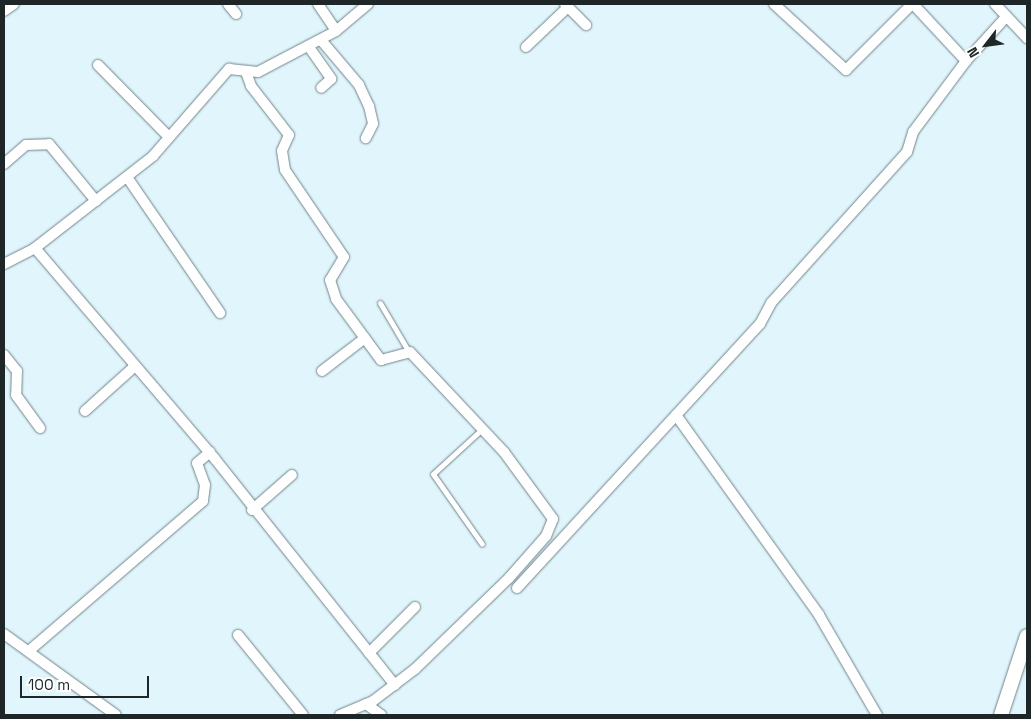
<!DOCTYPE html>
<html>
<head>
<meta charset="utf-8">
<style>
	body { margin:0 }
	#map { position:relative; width:1031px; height:719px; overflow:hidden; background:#e1f6fc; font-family:"Space Grotesk",sans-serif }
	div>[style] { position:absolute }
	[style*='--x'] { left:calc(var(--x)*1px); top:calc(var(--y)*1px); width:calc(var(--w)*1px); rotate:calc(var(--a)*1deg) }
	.roads { filter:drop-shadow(0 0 1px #708389) drop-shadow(0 0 1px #708389) }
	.service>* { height:5px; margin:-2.5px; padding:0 2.5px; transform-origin:2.5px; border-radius:2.5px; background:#fff }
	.minor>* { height:10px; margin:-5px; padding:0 5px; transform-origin:5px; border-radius:5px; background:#fff }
	.secondary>* { height:14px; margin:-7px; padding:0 7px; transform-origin:7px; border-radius:7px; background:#fff }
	span { translate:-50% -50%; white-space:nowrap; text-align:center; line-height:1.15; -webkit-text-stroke:4px #fff; paint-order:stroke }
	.frame { position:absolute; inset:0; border:5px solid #1e2628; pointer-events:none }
	.north { position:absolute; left:961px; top:20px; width:50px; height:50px; -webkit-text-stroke:4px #fff; paint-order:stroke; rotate:240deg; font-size:14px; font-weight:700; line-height:20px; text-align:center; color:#1e2628 }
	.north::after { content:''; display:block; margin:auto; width:18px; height:22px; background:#1e2628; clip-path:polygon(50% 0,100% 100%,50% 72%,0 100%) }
	.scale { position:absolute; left:20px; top:676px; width:129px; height:22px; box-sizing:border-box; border:2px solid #1e2628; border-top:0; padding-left:6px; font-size:15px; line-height:18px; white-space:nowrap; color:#1e2628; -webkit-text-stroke:4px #fff; paint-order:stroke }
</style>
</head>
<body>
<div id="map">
	<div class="roads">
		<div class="service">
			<i style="--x:380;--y:303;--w:57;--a:59.4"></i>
			<i style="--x:481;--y:430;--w:65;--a:137.5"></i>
			<i style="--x:433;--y:474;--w:85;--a:55"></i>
		</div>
		<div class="minor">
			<i style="--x:228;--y:4;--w:13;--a:51"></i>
			<i style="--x:318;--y:4;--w:32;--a:56"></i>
			<i style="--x:565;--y:4;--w:30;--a:45"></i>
			<i style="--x:774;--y:4;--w:98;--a:42.5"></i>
			<i style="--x:846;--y:70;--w:93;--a:-45"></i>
			<i style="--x:913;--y:4;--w:78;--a:47.1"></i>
			<i style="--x:995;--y:4;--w:47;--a:46.7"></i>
			<i style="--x:4;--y:11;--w:12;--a:-35"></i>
			<i style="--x:321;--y:40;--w:59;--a:49.8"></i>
			<i style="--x:359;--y:85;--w:23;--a:65"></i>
			<i style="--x:369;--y:106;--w:18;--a:77"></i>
			<i style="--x:373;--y:124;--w:16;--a:117"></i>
			<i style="--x:309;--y:47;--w:39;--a:55"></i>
			<i style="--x:331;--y:79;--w:13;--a:138"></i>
			<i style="--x:526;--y:47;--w:58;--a:-43.6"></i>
			<i style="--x:98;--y:65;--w:101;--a:45.4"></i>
			<i style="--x:246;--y:72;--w:15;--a:70"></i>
			<i style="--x:251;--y:86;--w:62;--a:52.2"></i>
			<i style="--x:289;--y:135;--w:17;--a:114"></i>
			<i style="--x:282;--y:151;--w:19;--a:81"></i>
			<i style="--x:285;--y:170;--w:105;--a:55.9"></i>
			<i style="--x:344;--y:257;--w:27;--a:121"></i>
			<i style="--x:330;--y:280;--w:20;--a:72"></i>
			<i style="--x:336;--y:299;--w:76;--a:53.6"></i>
			<i style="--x:381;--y:360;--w:30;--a:-15"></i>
			<i style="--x:410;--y:352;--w:137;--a:46.8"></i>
			<i style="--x:504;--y:452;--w:83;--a:53.8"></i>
			<i style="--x:553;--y:519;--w:18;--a:112"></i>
			<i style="--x:546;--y:536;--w:56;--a:131.4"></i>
			<i style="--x:509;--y:578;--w:131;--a:135.9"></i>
			<i style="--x:415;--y:669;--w:53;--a:142.7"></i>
			<i style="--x:373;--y:701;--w:36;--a:157"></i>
			<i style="--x:4;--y:164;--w:29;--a:-41"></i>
			<i style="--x:26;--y:145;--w:23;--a:-2"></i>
			<i style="--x:49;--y:144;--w:74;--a:50.5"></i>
			<i style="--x:127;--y:177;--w:165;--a:55.6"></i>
			<i style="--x:35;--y:248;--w:277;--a:49.5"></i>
			<i style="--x:215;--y:459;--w:289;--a:51.5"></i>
			<i style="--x:4;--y:264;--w:35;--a:-27"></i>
			<i style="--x:35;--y:248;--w:150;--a:-37.9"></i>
			<i style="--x:153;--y:156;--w:116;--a:-48.9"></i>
			<i style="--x:229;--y:69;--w:29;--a:6"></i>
			<i style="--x:258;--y:72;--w:88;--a:-27.7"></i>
			<i style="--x:336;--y:31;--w:42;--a:-40.2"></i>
			<i style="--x:4;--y:355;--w:21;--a:51"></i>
			<i style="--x:17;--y:371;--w:24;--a:92"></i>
			<i style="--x:16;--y:395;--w:41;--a:54"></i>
			<i style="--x:322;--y:371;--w:54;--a:-37.5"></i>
			<i style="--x:85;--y:411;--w:67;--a:-42"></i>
			<i style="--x:676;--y:415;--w:246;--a:54.4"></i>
			<i style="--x:819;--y:615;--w:116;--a:59.9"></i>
			<i style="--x:252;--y:510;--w:53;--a:-41.2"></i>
			<i style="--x:517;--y:588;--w:359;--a:-47.4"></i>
			<i style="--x:760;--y:324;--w:24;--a:-62"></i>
			<i style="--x:771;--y:303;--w:203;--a:-48"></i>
			<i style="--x:907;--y:152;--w:21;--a:-73"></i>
			<i style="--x:913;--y:132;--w:89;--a:-53.3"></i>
			<i style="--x:966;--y:61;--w:59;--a:-47.7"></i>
			<i style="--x:4;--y:634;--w:138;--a:35.9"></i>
			<i style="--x:238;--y:635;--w:103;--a:50.9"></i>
			<i style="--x:30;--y:650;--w:228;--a:-40.7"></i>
			<i style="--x:203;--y:501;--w:16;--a:-83"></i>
			<i style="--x:205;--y:485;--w:23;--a:-110"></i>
			<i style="--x:197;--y:463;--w:17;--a:-40"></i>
			<i style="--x:369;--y:653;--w:65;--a:-45"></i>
			<i style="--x:366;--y:704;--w:19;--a:36"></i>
		</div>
		<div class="secondary">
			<i style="--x:1001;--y:715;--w:83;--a:-71.8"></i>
		</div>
	</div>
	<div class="frame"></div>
	<div class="north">N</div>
	<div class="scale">100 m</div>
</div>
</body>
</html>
